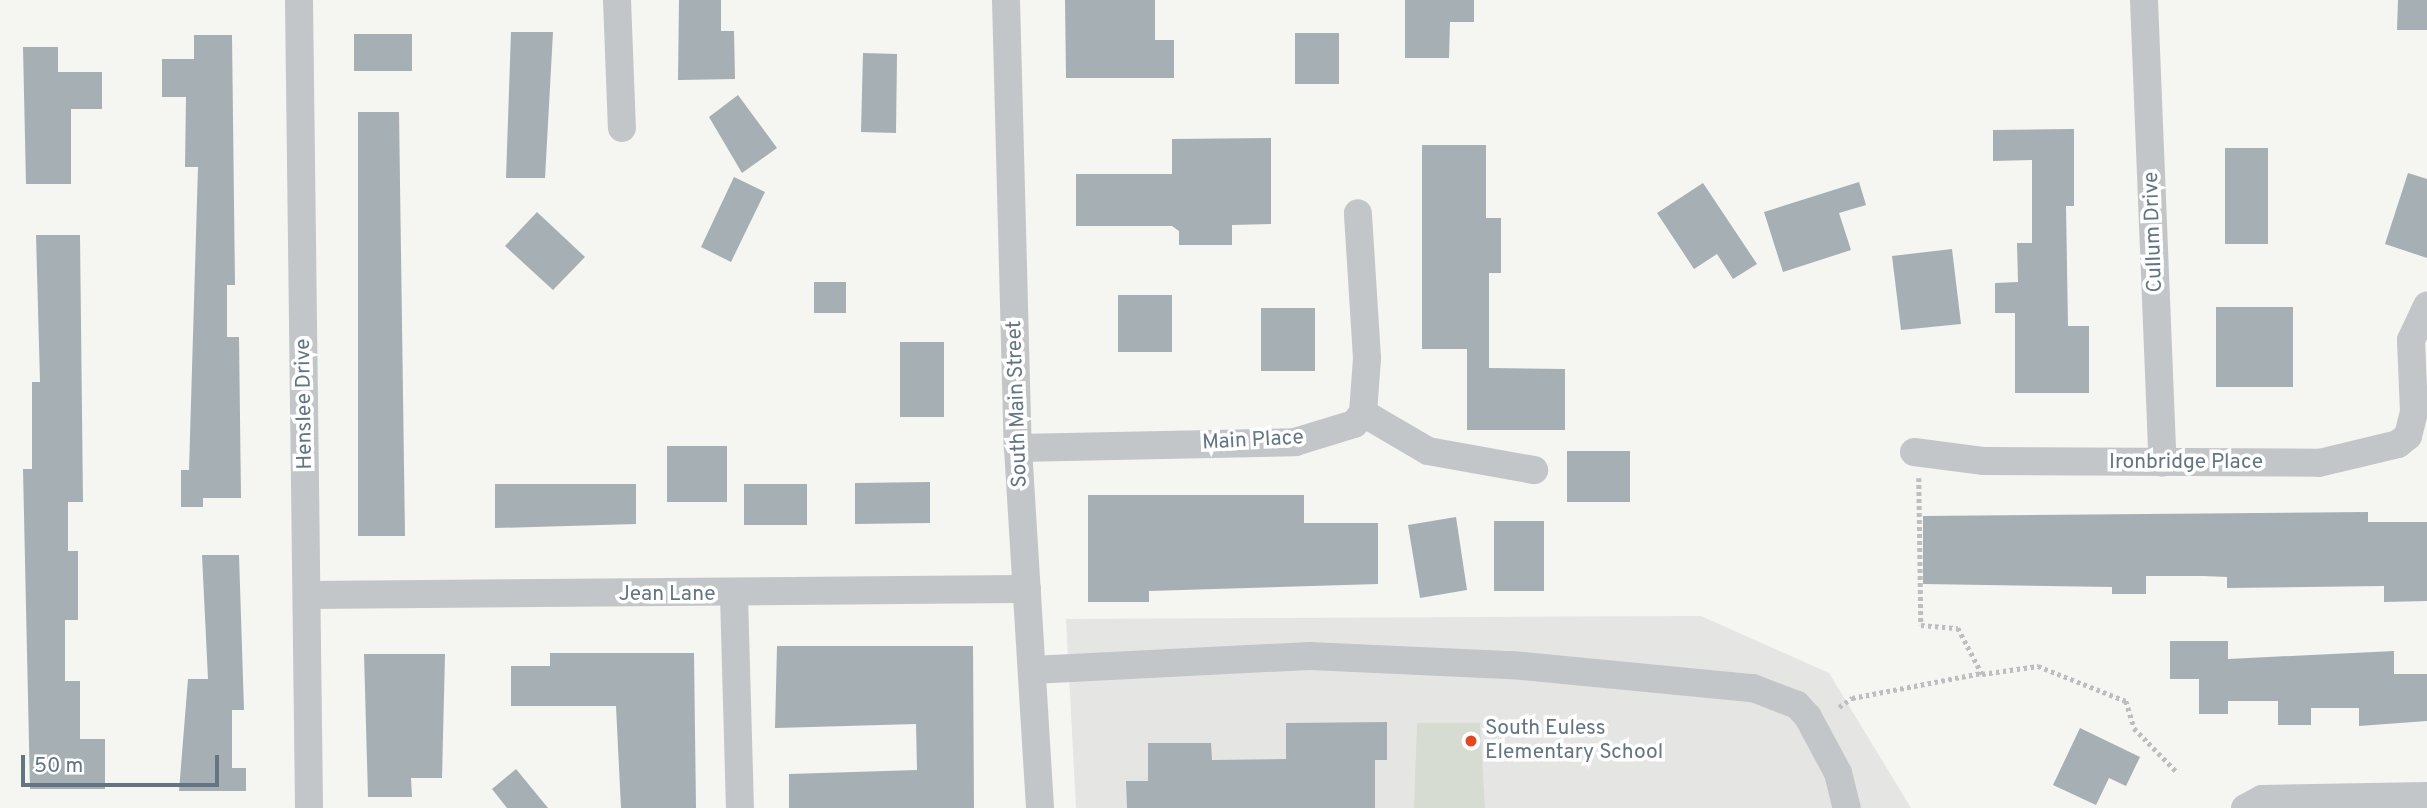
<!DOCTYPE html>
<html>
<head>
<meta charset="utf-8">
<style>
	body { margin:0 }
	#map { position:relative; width:2427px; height:808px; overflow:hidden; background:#f5f5f1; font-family:Overpass,sans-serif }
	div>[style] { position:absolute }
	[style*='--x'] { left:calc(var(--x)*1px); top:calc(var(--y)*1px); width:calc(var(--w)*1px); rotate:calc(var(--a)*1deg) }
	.built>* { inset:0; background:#e5e6e4 }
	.green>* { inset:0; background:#d6dcd2 }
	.building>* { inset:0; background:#a6afb4 }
	.path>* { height:4.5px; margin-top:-2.25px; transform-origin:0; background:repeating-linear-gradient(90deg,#bcbec0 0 3.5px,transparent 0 7px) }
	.minor>* { height:28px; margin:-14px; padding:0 14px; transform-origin:14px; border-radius:14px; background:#c2c6c9 }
	.dots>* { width:19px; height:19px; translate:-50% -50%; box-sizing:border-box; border:4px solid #fff; border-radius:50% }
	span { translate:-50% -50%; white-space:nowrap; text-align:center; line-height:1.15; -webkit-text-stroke:7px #fff; paint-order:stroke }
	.street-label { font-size:21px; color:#637582 }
	.poi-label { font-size:21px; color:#637582 }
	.left { translate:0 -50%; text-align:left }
	.scale { position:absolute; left:21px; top:755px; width:198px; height:32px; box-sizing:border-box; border:4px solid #637582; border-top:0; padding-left:9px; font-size:21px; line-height:24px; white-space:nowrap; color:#637582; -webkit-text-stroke:5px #fff; paint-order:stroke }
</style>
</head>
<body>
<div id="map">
	<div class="built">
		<i style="clip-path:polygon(1701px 616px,1829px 673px,1911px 808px,1076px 808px,1066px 619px)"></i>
	</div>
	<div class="green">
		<i style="clip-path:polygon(1417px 723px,1480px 723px,1485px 808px,1414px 808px)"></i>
	</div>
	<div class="building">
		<i style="clip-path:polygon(679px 0,721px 0,721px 31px,734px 31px,735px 79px,678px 80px)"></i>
		<i style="clip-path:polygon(1065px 0,1155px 0,1155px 40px,1174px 40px,1174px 78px,1066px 78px)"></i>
		<i style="clip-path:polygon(1405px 0,1474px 0,1474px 22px,1450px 22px,1449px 58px,1405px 58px)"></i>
		<i style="clip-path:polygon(2398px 0,2427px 0,2427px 30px,2397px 30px)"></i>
		<i style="clip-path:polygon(511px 32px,553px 32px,545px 178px,506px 178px)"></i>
		<i style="clip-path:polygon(1295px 33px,1339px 33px,1339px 84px,1295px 84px)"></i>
		<i style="clip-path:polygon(354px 34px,412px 34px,412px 71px,354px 71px)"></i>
		<i style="clip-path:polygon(194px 35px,232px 35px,235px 285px,227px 285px,227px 337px,239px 337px,241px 498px,203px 498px,203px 507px,181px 507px,181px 470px,189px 470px,198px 167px,185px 167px,186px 97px,162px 97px,162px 59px,194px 59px)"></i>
		<i style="clip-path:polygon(23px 47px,58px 47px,58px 72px,102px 72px,102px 109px,71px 109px,71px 184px,26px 184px)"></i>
		<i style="clip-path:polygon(863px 53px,897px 54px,896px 133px,861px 132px)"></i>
		<i style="clip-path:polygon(738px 95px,777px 148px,742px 173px,709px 117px)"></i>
		<i style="clip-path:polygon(358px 112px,399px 112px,405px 536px,358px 536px)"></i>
		<i style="clip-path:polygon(2074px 129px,2074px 206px,2066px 206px,2068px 326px,2089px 326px,2089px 393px,2015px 393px,2015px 313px,1995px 313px,1995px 283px,2018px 282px,2017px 243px,2032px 243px,2032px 160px,1993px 161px,1993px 130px)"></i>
		<i style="clip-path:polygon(1271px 138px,1271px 224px,1232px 225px,1232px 245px,1179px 245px,1179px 231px,1172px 226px,1076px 226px,1076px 174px,1172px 174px,1172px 139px)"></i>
		<i style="clip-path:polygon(1422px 145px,1486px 145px,1486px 218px,1501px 218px,1501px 273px,1489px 273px,1489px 368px,1565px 369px,1565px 430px,1467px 430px,1467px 349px,1422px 349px)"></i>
		<i style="clip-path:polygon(2225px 148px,2268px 148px,2268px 244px,2225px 244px)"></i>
		<i style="clip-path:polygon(2408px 173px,2427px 179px,2427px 258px,2385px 244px)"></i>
		<i style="clip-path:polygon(734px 177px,765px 192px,731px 262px,701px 247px)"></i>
		<i style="clip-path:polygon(1859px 182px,1866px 205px,1839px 213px,1851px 250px,1783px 272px,1764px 212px)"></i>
		<i style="clip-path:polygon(1703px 183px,1757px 264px,1733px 279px,1717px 254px,1694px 269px,1657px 213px)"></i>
		<i style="clip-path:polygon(537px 212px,585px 257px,553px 290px,505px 246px)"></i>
		<i style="clip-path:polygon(36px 235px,80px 235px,83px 502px,68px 502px,68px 551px,78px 551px,78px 620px,65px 620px,65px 681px,80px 681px,80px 739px,105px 739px,105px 789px,30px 789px,23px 469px,32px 469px,32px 382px,40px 382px)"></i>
		<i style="clip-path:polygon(1952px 249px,1961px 324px,1901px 330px,1892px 256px)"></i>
		<i style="clip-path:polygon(814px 282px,846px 282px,846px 313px,814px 313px)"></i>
		<i style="clip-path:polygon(1118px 295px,1172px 295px,1172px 352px,1118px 352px)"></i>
		<i style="clip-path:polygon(2216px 307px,2293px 307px,2293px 387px,2216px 387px)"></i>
		<i style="clip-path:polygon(1261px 308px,1315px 308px,1315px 371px,1261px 371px)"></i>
		<i style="clip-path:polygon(900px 342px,944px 342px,944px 417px,900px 417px)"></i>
		<i style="clip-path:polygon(667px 446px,727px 446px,727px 502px,667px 502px)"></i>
		<i style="clip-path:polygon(1567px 451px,1630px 451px,1630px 502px,1567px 502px)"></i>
		<i style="clip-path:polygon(930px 482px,930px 523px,855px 524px,855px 483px)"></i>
		<i style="clip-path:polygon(495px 484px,636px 484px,636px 524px,495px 528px)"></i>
		<i style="clip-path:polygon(744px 484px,807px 484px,807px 525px,744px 525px)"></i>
		<i style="clip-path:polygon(1088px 495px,1304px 495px,1304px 523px,1378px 523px,1378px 584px,1149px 591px,1149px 602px,1088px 602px)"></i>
		<i style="clip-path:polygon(2368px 512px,2368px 522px,2427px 522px,2427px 601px,2384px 602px,2384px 586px,2227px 588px,2227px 577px,2203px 576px,2146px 576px,2146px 594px,2112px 594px,2112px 587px,1923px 584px,1923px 516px)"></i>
		<i style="clip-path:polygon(1456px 517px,1467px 590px,1420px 598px,1408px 525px)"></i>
		<i style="clip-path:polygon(1494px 521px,1544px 521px,1544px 591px,1494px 591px)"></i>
		<i style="clip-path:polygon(202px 555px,239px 555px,244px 710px,232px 710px,232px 768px,246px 768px,246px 791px,179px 791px,188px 679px,208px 679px)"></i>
		<i style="clip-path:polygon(2170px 641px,2228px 641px,2228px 659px,2394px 651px,2394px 674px,2427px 674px,2427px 721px,2359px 726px,2359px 708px,2311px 708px,2311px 725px,2278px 725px,2278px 701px,2228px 701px,2228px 714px,2199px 714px,2199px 679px,2170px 679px)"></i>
		<i style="clip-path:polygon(777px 646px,973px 646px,974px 808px,789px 808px,789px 774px,917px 770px,916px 724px,775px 728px)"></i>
		<i style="clip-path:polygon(550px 653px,694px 653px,696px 808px,621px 808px,616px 706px,511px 706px,511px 666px,550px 666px)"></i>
		<i style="clip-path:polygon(364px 654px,445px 654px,442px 778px,411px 778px,412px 797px,368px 797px)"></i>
		<i style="clip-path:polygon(1387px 722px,1387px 760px,1375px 760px,1375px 808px,1127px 808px,1126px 781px,1148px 781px,1148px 743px,1211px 743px,1212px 760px,1286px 759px,1286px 723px)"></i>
		<i style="clip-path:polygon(2080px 728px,2140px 757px,2126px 786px,2109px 778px,2096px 805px,2053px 785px)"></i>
		<i style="clip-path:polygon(516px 769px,548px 808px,507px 808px,492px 789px)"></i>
	</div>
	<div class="path">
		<i style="--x:1919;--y:478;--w:147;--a:89.2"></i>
		<i style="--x:1921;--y:625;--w:37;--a:5"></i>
		<i style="--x:1958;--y:628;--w:52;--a:62.4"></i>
		<i style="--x:1982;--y:674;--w:57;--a:-8.1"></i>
		<i style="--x:2038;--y:666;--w:95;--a:21.7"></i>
		<i style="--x:2126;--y:701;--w:28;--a:73"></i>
		<i style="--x:2134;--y:728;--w:62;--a:45.7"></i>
		<i style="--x:1839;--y:707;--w:16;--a:-35"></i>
		<i style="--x:1852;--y:698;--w:132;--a:-10.9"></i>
	</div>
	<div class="minor">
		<i style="--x:299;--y:0;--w:808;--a:89.29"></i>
		<i style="--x:617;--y:0;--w:128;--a:87.8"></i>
		<i style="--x:1006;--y:0;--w:448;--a:88.5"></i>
		<i style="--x:1018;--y:448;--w:361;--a:86.5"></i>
		<i style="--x:2144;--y:0;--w:463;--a:87.7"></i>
		<i style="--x:1363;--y:413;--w:75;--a:30.3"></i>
		<i style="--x:1428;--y:451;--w:108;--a:10.2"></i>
		<i style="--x:1018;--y:448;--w:277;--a:-1.2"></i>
		<i style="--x:1295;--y:442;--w:62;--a:-17"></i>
		<i style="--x:1354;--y:424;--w:14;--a:-51"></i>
		<i style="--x:1363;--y:413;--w:55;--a:-85.8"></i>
		<i style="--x:1367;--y:358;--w:145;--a:-93.6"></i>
		<i style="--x:1914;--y:452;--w:71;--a:7.3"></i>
		<i style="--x:1984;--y:461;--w:335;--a:0.3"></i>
		<i style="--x:2319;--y:463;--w:81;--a:-13.5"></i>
		<i style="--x:2398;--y:444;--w:13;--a:-39"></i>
		<i style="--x:2408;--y:436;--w:25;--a:-76"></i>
		<i style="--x:2414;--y:412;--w:72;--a:-92.4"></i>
		<i style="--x:2411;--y:340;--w:38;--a:-65"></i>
		<i style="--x:307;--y:595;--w:720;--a:-0.48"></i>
		<i style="--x:734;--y:595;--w:213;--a:88.4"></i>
		<i style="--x:1032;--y:670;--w:278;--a:-2.9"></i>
		<i style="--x:1310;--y:656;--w:202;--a:2.6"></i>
		<i style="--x:1512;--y:665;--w:242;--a:5.5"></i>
		<i style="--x:1753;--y:688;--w:47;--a:21.1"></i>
		<i style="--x:1797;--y:705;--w:16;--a:47"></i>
		<i style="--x:1808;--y:717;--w:64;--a:61.8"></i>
		<i style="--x:1838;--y:773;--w:36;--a:76"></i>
		<i style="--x:2245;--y:808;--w:19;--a:-28"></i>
		<i style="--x:2262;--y:799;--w:165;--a:-1"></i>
	</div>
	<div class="dots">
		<i style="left:1471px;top:741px;background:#e24923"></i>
	</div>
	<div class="street-label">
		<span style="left:2154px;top:232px;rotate:-92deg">Cullum Drive</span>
		<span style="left:305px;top:404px;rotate:-91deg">Henslee Drive</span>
		<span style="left:1018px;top:404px;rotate:-92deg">South Main Street</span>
		<span style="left:1253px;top:441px;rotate:-3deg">Main Place</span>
		<span style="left:2186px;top:463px">Ironbridge Place</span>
		<span style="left:667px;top:595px">Jean Lane</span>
	</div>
	<div class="poi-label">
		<span class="left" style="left:1485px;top:741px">South Euless<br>Elementary School</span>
	</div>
	<div class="scale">50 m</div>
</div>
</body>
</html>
